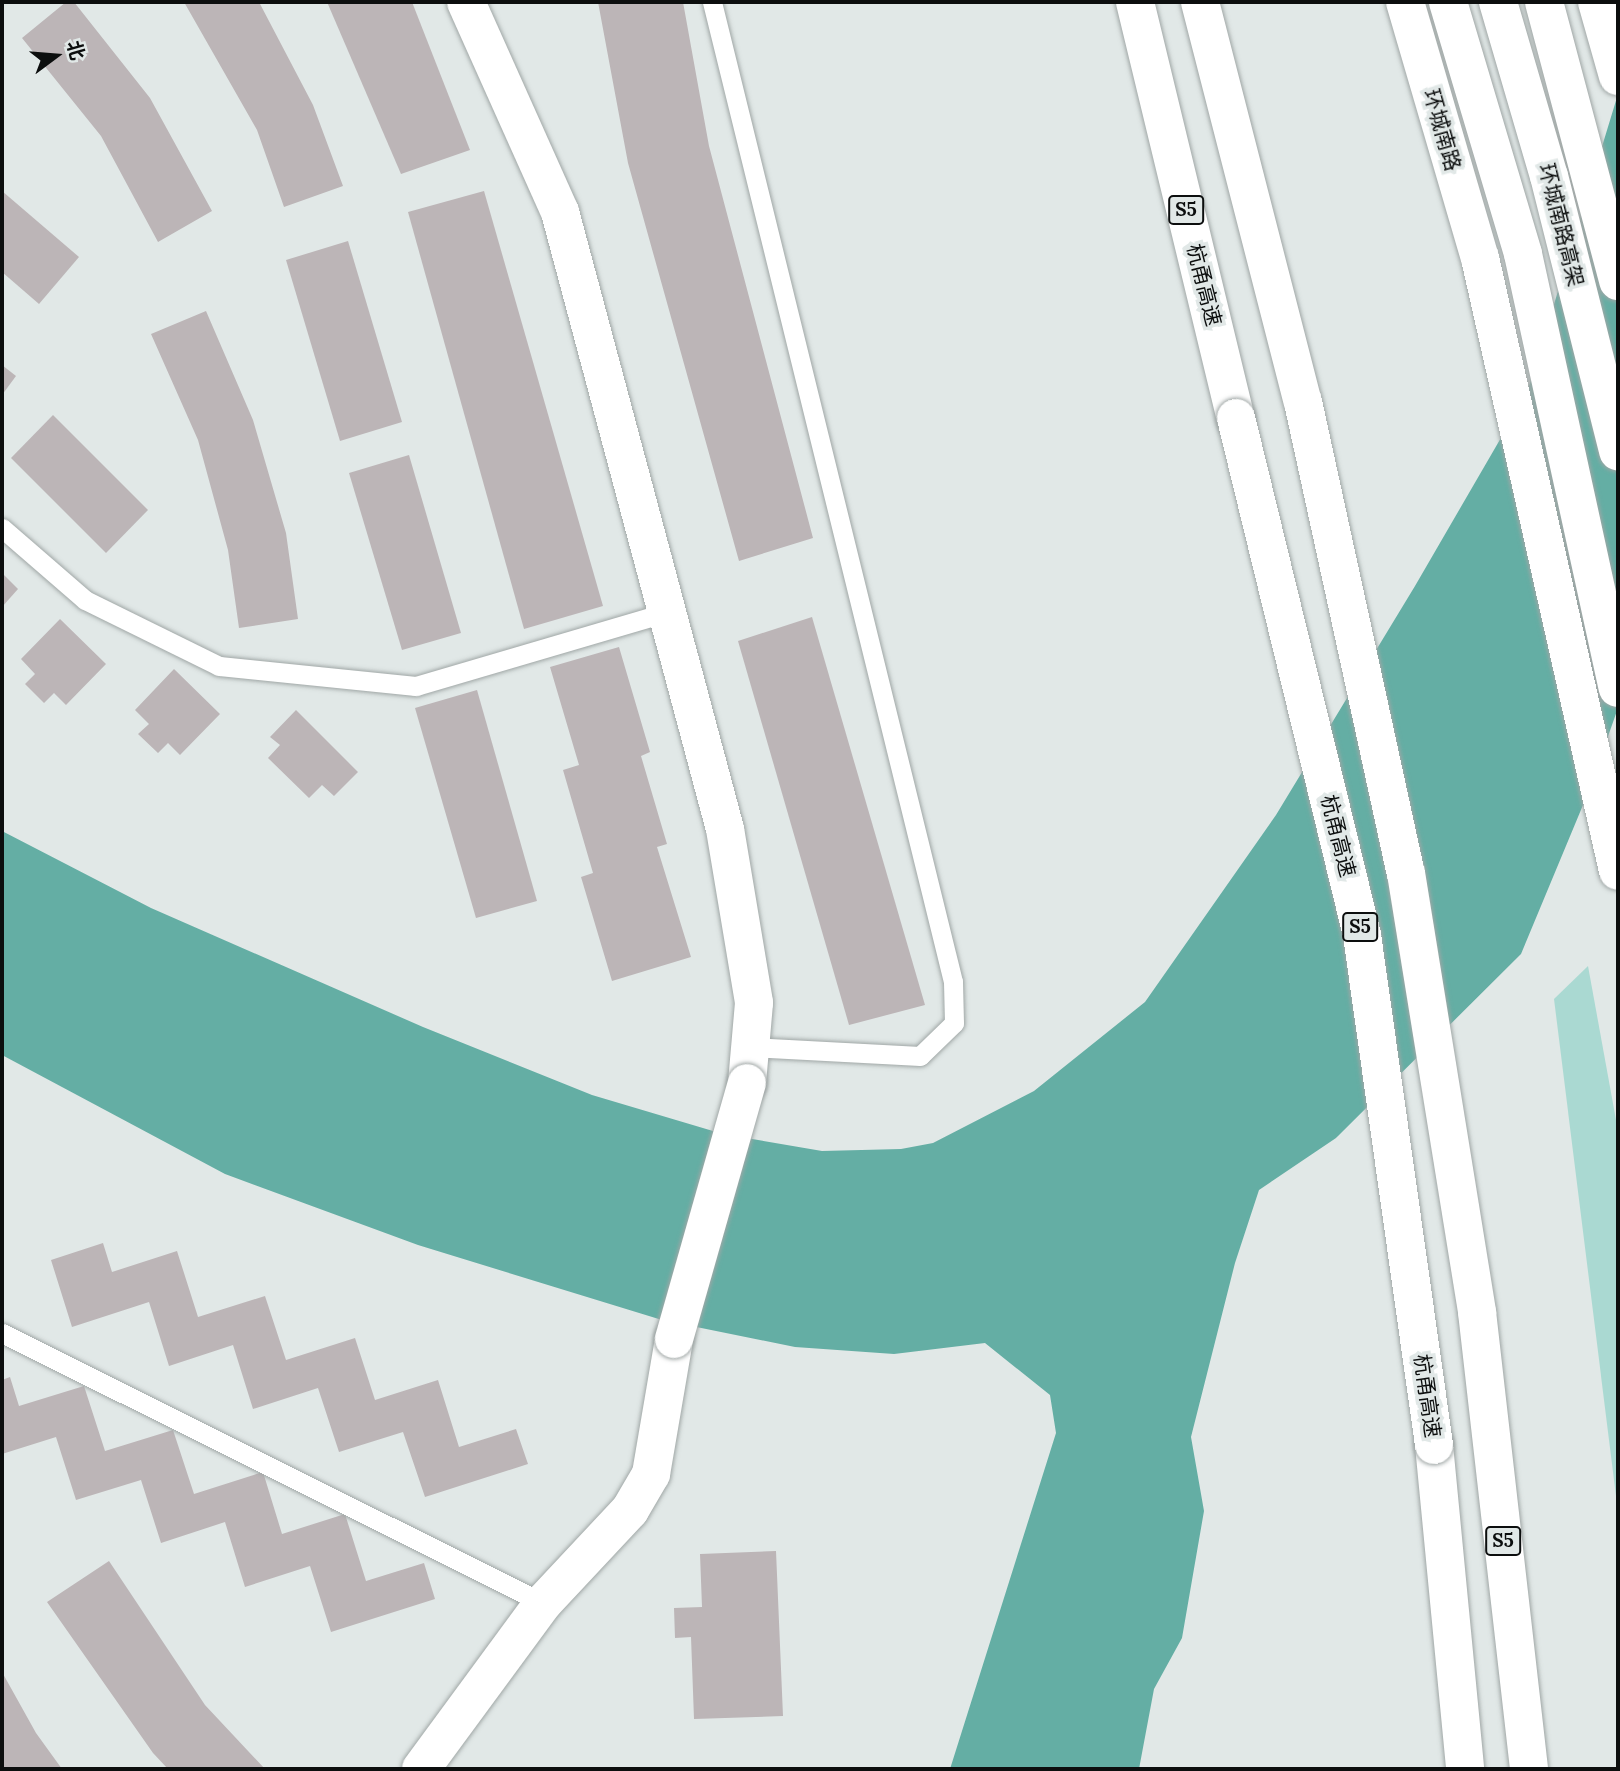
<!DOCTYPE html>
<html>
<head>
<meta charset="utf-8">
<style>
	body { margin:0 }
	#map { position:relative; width:1620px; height:1771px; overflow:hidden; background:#e1e8e7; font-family:Lora,"Noto Sans SC",serif }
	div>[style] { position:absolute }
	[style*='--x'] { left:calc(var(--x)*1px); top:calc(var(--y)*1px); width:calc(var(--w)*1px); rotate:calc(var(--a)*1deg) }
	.green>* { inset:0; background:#aad9d2 }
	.water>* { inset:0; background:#64aea4 }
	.building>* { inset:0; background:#bcb5b7 }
	.roads { filter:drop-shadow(0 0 2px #a0a7a6) drop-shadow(0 0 2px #a0a7a6) }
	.service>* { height:19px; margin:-9.5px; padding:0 9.5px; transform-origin:9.5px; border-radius:9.5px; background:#fff }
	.minor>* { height:38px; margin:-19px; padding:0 19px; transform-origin:19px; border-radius:19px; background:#fff }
	.primary>* { height:38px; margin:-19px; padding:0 19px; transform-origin:19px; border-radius:19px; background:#fff }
	.trunk>* { height:38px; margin:-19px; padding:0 19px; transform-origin:19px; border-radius:19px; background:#fff }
	.motorway>* { height:38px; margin:-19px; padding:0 19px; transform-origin:19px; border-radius:19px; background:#fff }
	.bridges { filter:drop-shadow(0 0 2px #a0a7a6) drop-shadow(0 0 2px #a0a7a6) }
	.minor-bridge>* { height:38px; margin:-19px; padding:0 19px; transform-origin:19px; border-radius:19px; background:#fff }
	.motorway-bridge>* { height:38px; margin:-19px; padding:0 19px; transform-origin:19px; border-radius:19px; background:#fff }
	span { translate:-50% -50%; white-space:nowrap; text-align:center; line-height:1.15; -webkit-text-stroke:7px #e1e8e7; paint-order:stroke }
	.shield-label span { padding:2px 5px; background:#e1e8e7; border:2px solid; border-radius:5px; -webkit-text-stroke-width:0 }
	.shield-label { font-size:19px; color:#0c0e0e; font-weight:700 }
	.street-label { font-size:21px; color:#0c0e0e }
	.frame { position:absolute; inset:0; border:4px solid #0c0e0e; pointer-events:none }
	.north { position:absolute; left:21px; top:21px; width:70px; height:70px; -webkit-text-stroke:5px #e1e8e7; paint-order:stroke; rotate:74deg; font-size:19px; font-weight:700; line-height:28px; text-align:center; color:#0c0e0e }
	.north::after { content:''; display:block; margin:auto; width:24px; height:32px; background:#0c0e0e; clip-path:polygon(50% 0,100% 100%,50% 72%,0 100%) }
</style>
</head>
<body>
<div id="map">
	<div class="green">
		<i style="clip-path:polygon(1588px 966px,1618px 1131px,1618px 1512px,1554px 999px)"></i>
	</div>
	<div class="water">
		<i style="clip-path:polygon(1618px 94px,1618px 708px,1588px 793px,1521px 954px,1336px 1138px,1259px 1190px,1235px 1263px,1191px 1437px,1204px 1511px,1182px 1638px,1154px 1689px,1139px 1769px,950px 1769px,1056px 1433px,1050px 1395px,985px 1343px,894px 1354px,795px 1347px,662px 1320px,418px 1245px,225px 1174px,2px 1055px,2px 831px,151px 908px,423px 1027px,592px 1095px,723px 1134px,822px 1151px,901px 1149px,933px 1143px,1034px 1091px,1145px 1002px,1276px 815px,1415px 586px,1527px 393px)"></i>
	</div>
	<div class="building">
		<i style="clip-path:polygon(66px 2px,74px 2px,150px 98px,212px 211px,158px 242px,101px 136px,22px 38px)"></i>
		<i style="clip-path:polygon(184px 2px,259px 2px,313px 105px,343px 186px,284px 207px,257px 130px)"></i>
		<i style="clip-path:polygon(327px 2px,412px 2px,470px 150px,401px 174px)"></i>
		<i style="clip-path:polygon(598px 2px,683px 2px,709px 146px,813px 538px,739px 561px,628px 163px)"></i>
		<i style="clip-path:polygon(2px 191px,79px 257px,39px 304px,2px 272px)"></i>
		<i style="clip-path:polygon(484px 191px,603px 606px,524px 629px,408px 212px)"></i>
		<i style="clip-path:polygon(348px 241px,402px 422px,340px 441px,286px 260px)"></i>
		<i style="clip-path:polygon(206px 311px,253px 420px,286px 533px,298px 619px,239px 628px,228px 550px,198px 440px,151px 334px)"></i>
		<i style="clip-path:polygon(2px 365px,16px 376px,2px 395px)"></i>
		<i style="clip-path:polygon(53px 415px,148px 510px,106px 553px,11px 458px)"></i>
		<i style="clip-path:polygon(409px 455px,461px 633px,402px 650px,349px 473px)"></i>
		<i style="clip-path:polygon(2px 573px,18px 589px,2px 607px)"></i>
		<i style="clip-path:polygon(812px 617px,925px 1005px,849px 1025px,738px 641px)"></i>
		<i style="clip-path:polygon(60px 619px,106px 664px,66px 705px,54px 693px,44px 703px,25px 684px,35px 674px,21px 659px)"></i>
		<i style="clip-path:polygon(619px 647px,650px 752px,641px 756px,667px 844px,657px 847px,691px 957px,612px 981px,581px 877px,593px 873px,563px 770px,579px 765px,550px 667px)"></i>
		<i style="clip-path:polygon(174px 669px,220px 714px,180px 755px,168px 743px,158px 753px,138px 734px,149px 724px,135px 710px)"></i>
		<i style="clip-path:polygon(477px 690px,537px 901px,476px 918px,415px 708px)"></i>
		<i style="clip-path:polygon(296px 710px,358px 772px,334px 796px,322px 785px,309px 798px,268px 758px,280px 745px,270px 737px)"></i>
		<i style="clip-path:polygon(103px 1243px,112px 1272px,177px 1251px,198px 1317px,265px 1296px,286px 1360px,355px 1338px,375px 1400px,438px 1380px,459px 1447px,516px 1429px,528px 1464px,425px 1497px,403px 1432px,339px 1452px,318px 1388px,253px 1409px,233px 1345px,169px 1366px,149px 1302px,72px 1327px,51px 1260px)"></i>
		<i style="clip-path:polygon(10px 1377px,19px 1406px,84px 1386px,105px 1451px,173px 1430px,194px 1494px,263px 1472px,282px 1534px,345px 1514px,366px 1581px,424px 1563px,435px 1599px,331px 1632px,310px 1566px,245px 1587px,225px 1522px,161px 1543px,141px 1480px,76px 1500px,56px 1437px,2px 1454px,2px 1380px)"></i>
		<i style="clip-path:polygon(776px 1551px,783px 1716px,694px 1719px,691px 1637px,675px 1638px,674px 1608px,702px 1607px,700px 1554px)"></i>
		<i style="clip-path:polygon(109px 1561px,205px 1705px,265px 1769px,168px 1769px,153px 1753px,47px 1602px)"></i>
		<i style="clip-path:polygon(2px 1672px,36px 1733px,62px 1769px,2px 1769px)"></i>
	</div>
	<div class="roads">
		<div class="service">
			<i style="--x:712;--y:2;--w:1009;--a:76.18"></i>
			<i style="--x:953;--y:982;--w:41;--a:88.6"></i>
			<i style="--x:954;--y:1023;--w:47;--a:135.9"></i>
			<i style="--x:920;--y:1056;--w:170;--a:-177"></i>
			<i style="--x:2;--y:528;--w:110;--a:40.9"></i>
			<i style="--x:85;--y:600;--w:149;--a:26.2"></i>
			<i style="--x:219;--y:666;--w:198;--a:5.8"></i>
			<i style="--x:416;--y:686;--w:262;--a:-16.4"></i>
			<i style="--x:2;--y:1333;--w:605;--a:26.52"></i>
		</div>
		<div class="minor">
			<i style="--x:466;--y:2;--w:230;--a:65.9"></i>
			<i style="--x:560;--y:212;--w:639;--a:75.03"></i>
			<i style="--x:725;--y:829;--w:176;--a:80.5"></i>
			<i style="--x:754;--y:1003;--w:80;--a:95"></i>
			<i style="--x:421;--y:1769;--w:206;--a:-53.7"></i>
			<i style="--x:543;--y:1603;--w:127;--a:-46.9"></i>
			<i style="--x:630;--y:1510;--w:42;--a:-59.7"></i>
			<i style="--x:651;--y:1474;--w:137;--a:-80.3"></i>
		</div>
		<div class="primary">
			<i style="--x:1405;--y:2;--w:267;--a:73.7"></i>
			<i style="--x:1480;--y:258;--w:628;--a:77.31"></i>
			<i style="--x:1597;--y:2;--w:77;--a:74.2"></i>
		</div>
		<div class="trunk">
			<i style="--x:1448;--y:2;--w:263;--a:73.4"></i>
			<i style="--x:1523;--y:254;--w:444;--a:77.7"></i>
			<i style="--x:1498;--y:2;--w:181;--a:73.7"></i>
			<i style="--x:1549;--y:176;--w:284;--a:75.9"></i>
			<i style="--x:1544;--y:2;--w:289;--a:75.1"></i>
		</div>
		<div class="motorway">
			<i style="--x:1135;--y:2;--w:428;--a:76.4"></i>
			<i style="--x:1200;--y:2;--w:413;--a:75.6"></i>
			<i style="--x:1303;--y:402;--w:482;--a:77.7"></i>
			<i style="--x:1406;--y:873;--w:445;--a:80.8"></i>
			<i style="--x:1477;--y:1312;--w:460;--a:83.5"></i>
			<i style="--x:1434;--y:1445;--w:325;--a:84.5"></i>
		</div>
	</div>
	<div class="bridges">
		<div class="minor-bridge">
			<i style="--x:674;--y:1339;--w:266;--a:-74.1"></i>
		</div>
		<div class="motorway-bridge">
			<i style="--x:1236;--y:418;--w:532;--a:76.3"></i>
			<i style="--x:1362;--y:935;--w:515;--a:81.96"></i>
		</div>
	</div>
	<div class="shield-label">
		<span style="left:1186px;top:210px">S5</span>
		<span style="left:1360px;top:927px">S5</span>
		<span style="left:1503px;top:1541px">S5</span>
	</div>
	<div class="street-label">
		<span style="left:1442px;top:130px;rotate:74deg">环城南路</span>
		<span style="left:1561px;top:225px;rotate:76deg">环城南路高架</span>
		<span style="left:1204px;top:285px;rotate:76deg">杭甬高速</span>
		<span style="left:1338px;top:836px;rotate:76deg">杭甬高速</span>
		<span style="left:1427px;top:1396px;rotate:82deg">杭甬高速</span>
	</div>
	<div class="frame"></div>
	<div class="north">北</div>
</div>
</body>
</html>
